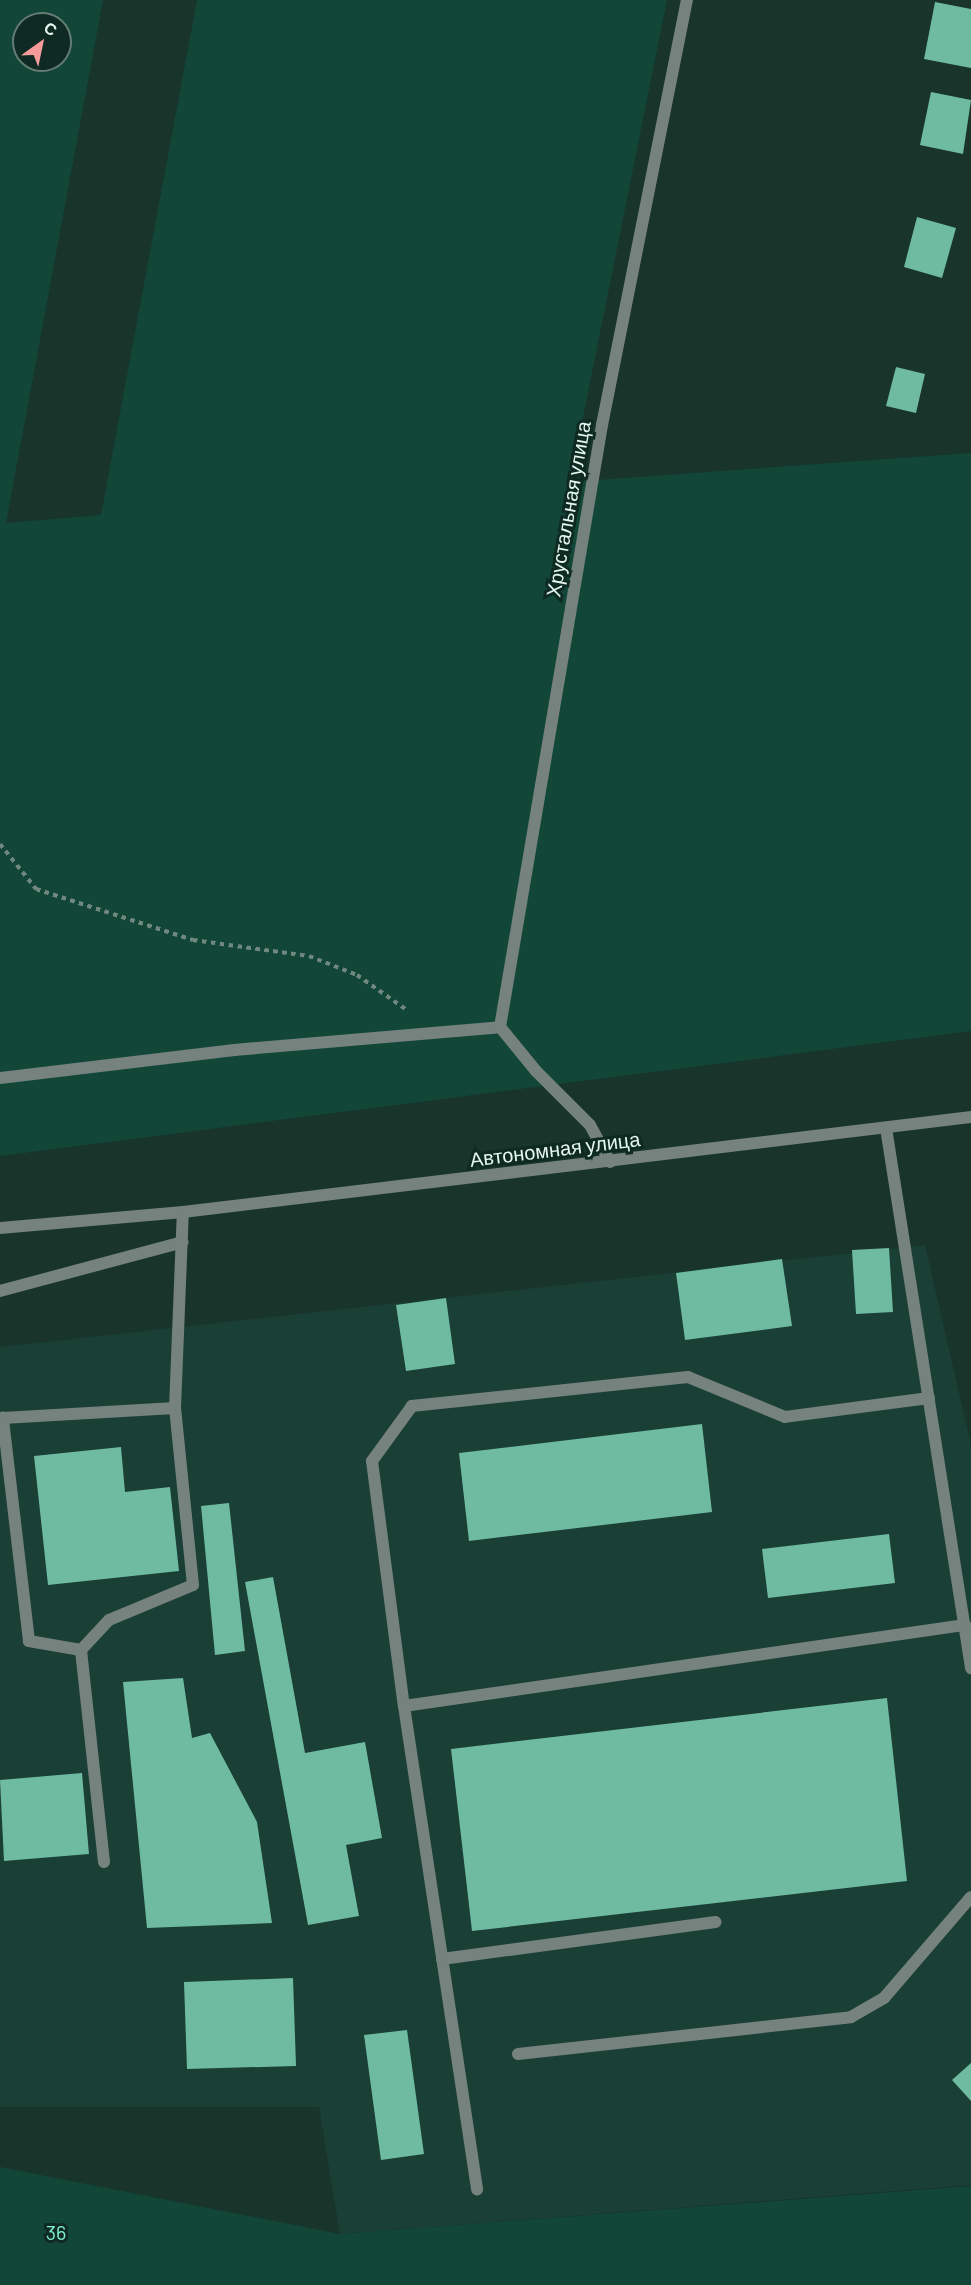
<!DOCTYPE html>
<html>
<head>
<meta charset="utf-8">
<style>
	body { margin:0 }
	#map { position:relative; width:971px; height:2285px; overflow:hidden; background:#18342b; font-family:Barlow,sans-serif }
	div>[style] { position:absolute }
	[style*='--x'] { left:calc(var(--x)*1px); top:calc(var(--y)*1px); width:calc(var(--w)*1px); rotate:calc(var(--a)*1deg) }
	.built>* { inset:0; background:#1a3f34 }
	.green>* { inset:0; background:#124738 }
	.building>* { inset:0; background:#6fbba1 }
	.path>* { height:4px; margin-top:-2px; transform-origin:0; background:repeating-linear-gradient(90deg,#718880 0 4.5px,transparent 0 9px) }
	.service>* { height:12px; margin:-6px; padding:0 6px; transform-origin:6px; border-radius:6px; background:#75827d }
	.minor>* { height:12px; margin:-6px; padding:0 6px; transform-origin:6px; border-radius:6px; background:#75827d }
	span { translate:-50% -50%; white-space:nowrap; text-align:center; line-height:1.15; -webkit-text-stroke:6px #0e2a22; paint-order:stroke }
	.street-label { font-size:20px; color:#e6f7f0 }
	.park-label { font-size:20px; color:#81f0cc }
	.north { position:absolute; left:12px; top:12px; width:60px; height:60px; box-sizing:border-box; background:#0e2a22; border:2px solid #647c74; border-radius:50%; rotate:33deg; font-size:16px; font-weight:700; line-height:24px; text-align:center; color:#e6f7f0 }
	.north::after { content:''; display:block; margin:auto; width:21px; height:27px; background:#f59b9a; clip-path:polygon(50% 0,100% 100%,50% 72%,0 100%) }
</style>
</head>
<body>
<div id="map">
	<div class="built">
		<i style="clip-path:polygon(925px 1245px,971px 1445px,971px 2185px,340px 2234px,319px 2107px,0 2107px,0 1347px)"></i>
	</div>
	<div class="green">
		<i style="clip-path:polygon(evenodd,0 0,103px 0,6px 523px,101px 515px,197px 0,667px 0,570px 482px,971px 453px,971px 1031px,0 1156px,0 0,24px 24px,60px 24px,60px 60px,24px 60px,24px 24px)"></i>
		<i style="clip-path:polygon(0 2167px,340px 2234px,971px 2186px,971px 2285px,0 2285px)"></i>
	</div>
	<div class="building">
		<i style="clip-path:polygon(935px 2px,971px 9px,971px 68px,924px 59px)"></i>
		<i style="clip-path:polygon(931px 92px,971px 100px,963px 154px,920px 145px)"></i>
		<i style="clip-path:polygon(917px 217px,956px 228px,942px 278px,904px 267px)"></i>
		<i style="clip-path:polygon(896px 367px,925px 374px,916px 413px,886px 406px)"></i>
		<i style="clip-path:polygon(889px 1248px,893px 1312px,856px 1314px,852px 1250px)"></i>
		<i style="clip-path:polygon(782px 1259px,792px 1326px,685px 1340px,676px 1273px)"></i>
		<i style="clip-path:polygon(446px 1298px,455px 1364px,406px 1371px,396px 1305px)"></i>
		<i style="clip-path:polygon(702px 1424px,712px 1512px,469px 1541px,459px 1453px)"></i>
		<i style="clip-path:polygon(121px 1447px,125px 1492px,170px 1487px,179px 1571px,48px 1585px,34px 1456px)"></i>
		<i style="clip-path:polygon(229px 1503px,245px 1651px,215px 1655px,201px 1506px)"></i>
		<i style="clip-path:polygon(889px 1534px,895px 1583px,768px 1598px,762px 1549px)"></i>
		<i style="clip-path:polygon(273px 1577px,305px 1753px,365px 1742px,382px 1838px,346px 1845px,359px 1916px,308px 1925px,245px 1582px)"></i>
		<i style="clip-path:polygon(183px 1678px,192px 1738px,210px 1733px,257px 1822px,272px 1923px,147px 1928px,123px 1682px)"></i>
		<i style="clip-path:polygon(887px 1698px,907px 1881px,472px 1931px,451px 1749px)"></i>
		<i style="clip-path:polygon(82px 1773px,89px 1854px,4px 1861px,0 1780px)"></i>
		<i style="clip-path:polygon(293px 1978px,296px 2066px,187px 2069px,184px 1982px)"></i>
		<i style="clip-path:polygon(407px 2030px,424px 2154px,381px 2160px,364px 2035px)"></i>
		<i style="clip-path:polygon(971px 2063px,971px 2101px,952px 2080px)"></i>
	</div>
	<div class="path">
		<i style="--x:0;--y:844;--w:58;--a:51.3"></i>
		<i style="--x:36;--y:889;--w:165;--a:18"></i>
		<i style="--x:193;--y:940;--w:117;--a:7.9"></i>
		<i style="--x:309;--y:956;--w:52;--a:21.6"></i>
		<i style="--x:357;--y:975;--w:62;--a:35.2"></i>
	</div>
	<div class="service">
		<i style="--x:0;--y:1078;--w:236;--a:-6.8"></i>
		<i style="--x:234;--y:1050;--w:267;--a:-4.9"></i>
		<i style="--x:500;--y:1027;--w:57;--a:50.7"></i>
		<i style="--x:536;--y:1071;--w:76;--a:45"></i>
		<i style="--x:590;--y:1125;--w:42;--a:61.6"></i>
		<i style="--x:886;--y:1128;--w:547;--a:81.05"></i>
		<i style="--x:0;--y:1291;--w:189;--a:-15"></i>
		<i style="--x:929;--y:1398;--w:145;--a:172.5"></i>
		<i style="--x:785;--y:1417;--w:105;--a:-157.6"></i>
		<i style="--x:688;--y:1377;--w:278;--a:174"></i>
		<i style="--x:412;--y:1406;--w:68;--a:126"></i>
		<i style="--x:372;--y:1461;--w:247;--a:82.6"></i>
		<i style="--x:404;--y:1706;--w:567;--a:-8.22"></i>
		<i style="--x:81;--y:1650;--w:53;--a:-170.2"></i>
		<i style="--x:29;--y:1641;--w:225;--a:-96.7"></i>
		<i style="--x:3;--y:1418;--w:172;--a:-3.3"></i>
		<i style="--x:404;--y:1706;--w:489;--a:81.4"></i>
		<i style="--x:104;--y:1862;--w:213;--a:-96.2"></i>
		<i style="--x:81;--y:1650;--w:41;--a:-47"></i>
		<i style="--x:109;--y:1620;--w:91;--a:-22.6"></i>
		<i style="--x:193;--y:1585;--w:178;--a:-95.8"></i>
		<i style="--x:175;--y:1408;--w:196;--a:-87.7"></i>
		<i style="--x:442;--y:1959;--w:276;--a:-7.7"></i>
		<i style="--x:518;--y:2054;--w:335;--a:-6.3"></i>
		<i style="--x:851;--y:2017;--w:38;--a:-30"></i>
		<i style="--x:884;--y:1998;--w:133;--a:-49.3"></i>
	</div>
	<div class="minor">
		<i style="--x:500;--y:1027;--w:611;--a:-80.38"></i>
		<i style="--x:602;--y:425;--w:433;--a:-78.7"></i>
		<i style="--x:0;--y:1228;--w:184;--a:-5"></i>
		<i style="--x:183;--y:1212;--w:794;--a:-6.87"></i>
	</div>
	<div class="street-label">
		<span style="left:568px;top:509px;rotate:-80deg">Хрустальная улица</span>
		<span style="left:555px;top:1149px;rotate:-7deg">Автономная улица</span>
	</div>
	<div class="park-label">
		<span style="left:56px;top:2232px">36</span>
	</div>
	<div class="north">С</div>
</div>
</body>
</html>
